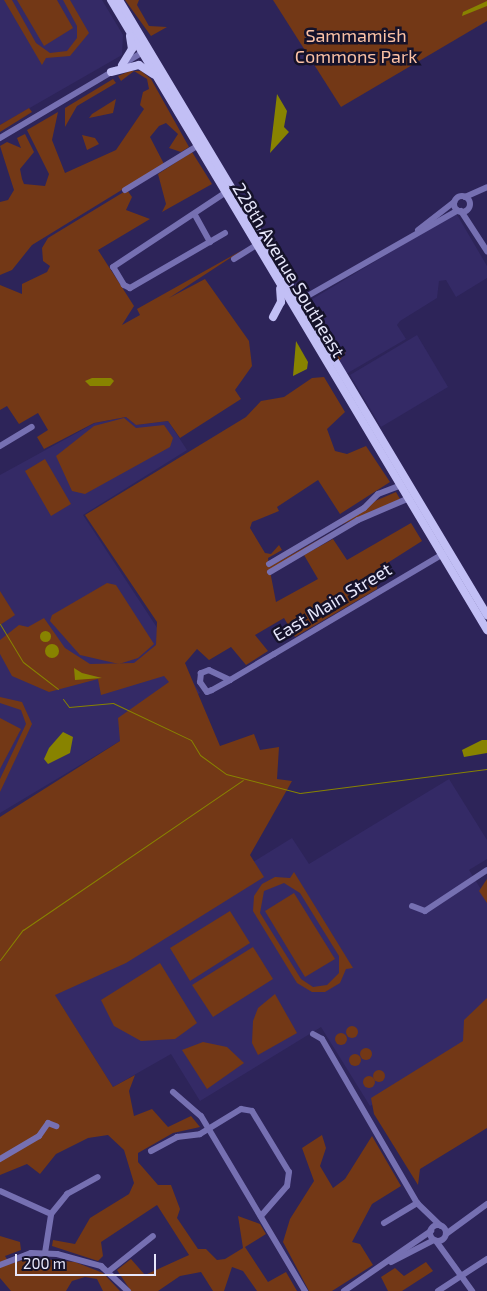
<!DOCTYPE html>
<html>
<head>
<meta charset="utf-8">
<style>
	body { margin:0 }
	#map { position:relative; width:487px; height:1291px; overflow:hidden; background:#2d2459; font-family:"Exo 2",sans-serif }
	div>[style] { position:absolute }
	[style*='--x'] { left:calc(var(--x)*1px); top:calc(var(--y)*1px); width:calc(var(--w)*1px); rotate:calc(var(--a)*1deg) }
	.built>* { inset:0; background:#342a66 }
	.green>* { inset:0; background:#733816 }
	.round { border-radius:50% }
	.water>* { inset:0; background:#888300 }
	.stream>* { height:1px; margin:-0.5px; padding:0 0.5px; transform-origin:0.5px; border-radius:0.5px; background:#888300 }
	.minor>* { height:6px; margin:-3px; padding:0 3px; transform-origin:3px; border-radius:3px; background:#7670b2 }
	.minor>.ring { margin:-3px; padding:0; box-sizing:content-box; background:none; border:6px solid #7670b2; border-radius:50% }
	.major>* { height:8px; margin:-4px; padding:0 4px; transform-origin:4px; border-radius:4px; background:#c2bff5 }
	span { translate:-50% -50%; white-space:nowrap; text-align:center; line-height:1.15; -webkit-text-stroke:5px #15122a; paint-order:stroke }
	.park-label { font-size:18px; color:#fbc2a6 }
	.street-label { font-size:18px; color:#e7e7fb }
	.scale { position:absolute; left:15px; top:1254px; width:141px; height:22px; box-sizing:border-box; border:2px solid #e7e7fb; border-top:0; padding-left:6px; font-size:15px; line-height:18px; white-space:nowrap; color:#e7e7fb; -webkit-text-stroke:4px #15122a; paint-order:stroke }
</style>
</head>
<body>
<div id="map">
	<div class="built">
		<i style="clip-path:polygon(0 0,102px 0,123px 35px,122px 55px,0 125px)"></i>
		<i style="clip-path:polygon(456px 213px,487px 266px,487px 278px,456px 297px,446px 280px,439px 281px,437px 298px,400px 321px,397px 325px,406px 339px,346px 374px,307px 307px,309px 301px)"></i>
		<i style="clip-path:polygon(417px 335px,448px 387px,381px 427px,350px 375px)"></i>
		<i style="clip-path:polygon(126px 417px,136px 425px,168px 421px,187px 450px,83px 515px,200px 693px,0 813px,0 475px,95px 423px)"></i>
		<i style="clip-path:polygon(449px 779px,487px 840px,487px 859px,469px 870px,487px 899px,487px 1032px,370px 1106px,321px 1027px,200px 1101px,171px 1054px,113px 1087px,54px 994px,174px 911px,292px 838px,309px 864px)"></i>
	</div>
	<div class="green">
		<i style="clip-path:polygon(4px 0,12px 0,36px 43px,50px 53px,67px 51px,77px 38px,77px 26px,63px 0,70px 0,89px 33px,70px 56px,46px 58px,42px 65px)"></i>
		<i style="clip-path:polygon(17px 0,57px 0,73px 28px,44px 46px)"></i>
		<i style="clip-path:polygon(125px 0,139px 0,137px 5px,149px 26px,167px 27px,151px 36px)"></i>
		<i style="clip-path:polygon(273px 0,487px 0,487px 21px,341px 107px)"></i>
		<i style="clip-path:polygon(130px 71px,141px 71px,151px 79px,189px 147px,181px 152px,169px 148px,178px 134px,166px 123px,159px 126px,150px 137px,164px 164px,32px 245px,12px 270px,0 275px,0 202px,8px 200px,14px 190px,0 146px,7px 142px,21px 148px,17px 138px,25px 134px,34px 152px,20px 169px,22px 179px,24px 184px,45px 186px,49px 174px,27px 130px,58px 112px,52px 140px,65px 173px,116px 150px,144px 109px,140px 105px,143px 92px,149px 89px,147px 79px,134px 71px,121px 81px,118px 76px)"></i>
		<i style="clip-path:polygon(113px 79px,116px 83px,77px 106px,65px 127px,65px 108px)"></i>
		<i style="clip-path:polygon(116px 99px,113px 113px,89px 118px,92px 114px)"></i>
		<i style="clip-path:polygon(29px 108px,32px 112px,0 132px,0 125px)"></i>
		<i style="clip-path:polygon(82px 135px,95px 138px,99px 144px,87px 150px)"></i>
		<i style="clip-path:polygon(192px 152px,212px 184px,162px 212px,166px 204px,158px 174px)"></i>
		<i style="clip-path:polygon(127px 190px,132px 197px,126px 210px,150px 219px,98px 250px,134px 306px,122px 325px,140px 315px,137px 309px,244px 249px,169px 298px,205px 279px,249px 341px,252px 366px,235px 390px,241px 399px,180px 438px,168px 421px,136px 425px,126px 417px,94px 423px,44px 449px,37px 437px,48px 430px,38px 413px,19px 424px,7px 406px,0 410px,0 285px,22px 294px,22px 284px,47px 272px,50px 266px,43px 261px,42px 248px,48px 238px)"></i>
		<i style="clip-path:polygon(312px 303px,320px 319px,317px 321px,307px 307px)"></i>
		<i style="clip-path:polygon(333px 338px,343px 354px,346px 352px,339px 361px,328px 343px)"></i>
		<i style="clip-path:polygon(324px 377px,345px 412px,327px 429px,335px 451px,347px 454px,366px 446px,390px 482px,340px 514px,318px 480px,277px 507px,279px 511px,252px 522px,250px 528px,265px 553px,271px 554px,279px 545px,282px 550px,268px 558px,269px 567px,338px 529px,270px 571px,276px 602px,318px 579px,304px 555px,333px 539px,347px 560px,411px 523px,422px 541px,378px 569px,377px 589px,295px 637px,284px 618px,255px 635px,268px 651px,246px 665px,231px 647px,209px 660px,197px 649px,185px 663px,220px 746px,254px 734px,260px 750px,279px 747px,277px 779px,292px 781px,250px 855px,264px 877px,126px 963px,55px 995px,113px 1087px,135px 1075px,129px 1091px,134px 1116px,152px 1109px,168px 1127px,191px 1116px,200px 1127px,173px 1133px,138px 1153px,138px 1162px,158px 1185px,171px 1185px,180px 1209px,177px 1218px,198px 1249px,206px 1249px,217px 1260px,225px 1259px,243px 1248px,238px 1216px,260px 1224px,266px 1234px,245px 1247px,268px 1282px,286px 1272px,297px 1291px,257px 1291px,243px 1271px,232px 1267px,224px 1291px,213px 1291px,201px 1272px,180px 1276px,158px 1291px,131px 1291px,117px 1270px,131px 1259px,145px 1275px,189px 1255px,157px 1205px,101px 1242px,103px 1256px,98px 1261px,52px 1246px,53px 1240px,75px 1244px,90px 1218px,129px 1194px,134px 1183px,124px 1150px,108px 1135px,88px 1138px,56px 1154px,40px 1174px,27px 1164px,0 1175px,0 817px,120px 741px,118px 718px,169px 682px,164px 676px,101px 695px,98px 679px,49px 692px,12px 676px,0 654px,0 640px,19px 625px,28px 627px,44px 618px,65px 648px,90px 664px,134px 663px,156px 645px,157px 622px,85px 515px,246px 417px,261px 401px,284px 397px,312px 378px)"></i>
		<i style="clip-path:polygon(124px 418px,136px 428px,164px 425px,173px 438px,170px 447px,85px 494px,72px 491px,56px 456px,94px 426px)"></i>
		<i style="clip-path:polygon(45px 459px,71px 504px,51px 516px,25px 471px)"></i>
		<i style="clip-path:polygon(396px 492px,400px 499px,341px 525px,375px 501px)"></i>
		<i style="clip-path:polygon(107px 583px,116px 585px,154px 644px,138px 658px,119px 664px,80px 655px,50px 621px,52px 615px)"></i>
		<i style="clip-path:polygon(0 591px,15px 615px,0 625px)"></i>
		<i style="clip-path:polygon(0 697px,22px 702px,32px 724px,0 792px,0 779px,26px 724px,21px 710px,0 703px)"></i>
		<i style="clip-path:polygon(0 718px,21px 729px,0 769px)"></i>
		<i style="clip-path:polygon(evenodd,294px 872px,353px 968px,346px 969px,340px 983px,325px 992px,312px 992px,297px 983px,253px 911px,254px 896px,262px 884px,275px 877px,290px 878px,294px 872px,284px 883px,300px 893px,339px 956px,339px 973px,327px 985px,313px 987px,301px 979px,260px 913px,264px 891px,284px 883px)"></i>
		<i style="clip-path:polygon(487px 879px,487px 903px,479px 891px)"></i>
		<i style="clip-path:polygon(294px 893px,335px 959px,305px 977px,265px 911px)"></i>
		<i style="clip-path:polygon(230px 911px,250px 943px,190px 981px,170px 948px)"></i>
		<i style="clip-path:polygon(253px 947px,273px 979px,213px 1017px,192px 985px)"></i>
		<i style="clip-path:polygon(160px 963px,197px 1023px,175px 1039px,141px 1041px,114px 1026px,101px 1000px)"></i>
		<i style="clip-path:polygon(275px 994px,297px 1033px,258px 1055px,252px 1043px,253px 1021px,258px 1008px)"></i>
		<i style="clip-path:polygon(487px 998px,487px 1128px,420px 1169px,418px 1185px,374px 1114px,371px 1098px,463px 1041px,464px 1020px)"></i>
		<i class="round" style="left:346px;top:1026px;width:12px;height:12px"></i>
		<i class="round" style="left:335px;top:1033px;width:12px;height:12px"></i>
		<i style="clip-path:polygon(203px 1042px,227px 1047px,244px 1063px,207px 1089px,182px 1050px)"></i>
		<i class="round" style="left:360px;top:1048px;width:12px;height:12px"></i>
		<i class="round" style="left:349px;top:1054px;width:12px;height:12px"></i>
		<i class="round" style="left:373px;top:1070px;width:12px;height:12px"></i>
		<i class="round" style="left:363px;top:1076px;width:12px;height:12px"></i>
		<i style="clip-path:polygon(322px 1135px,326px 1148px,320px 1166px,333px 1188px,345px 1179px,372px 1136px,401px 1186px,372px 1204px,352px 1242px,360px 1244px,373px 1265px,332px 1291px,309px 1291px,283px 1242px,290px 1219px,314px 1181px,302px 1148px)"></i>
		<i style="clip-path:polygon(0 1236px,20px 1242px,21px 1250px,5px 1256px,10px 1264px,30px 1258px,75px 1262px,103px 1273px,120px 1291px,103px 1291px,97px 1279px,85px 1277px,72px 1281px,66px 1291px,11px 1291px,0 1278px)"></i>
		<i style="clip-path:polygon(426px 1262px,433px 1271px,402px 1291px,388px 1291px,381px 1277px,395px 1268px,404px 1276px)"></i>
	</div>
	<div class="water">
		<i style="clip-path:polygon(487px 1px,487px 6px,462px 16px,463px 12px)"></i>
		<i style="clip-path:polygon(277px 94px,287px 111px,284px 127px,289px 132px,270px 153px)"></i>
		<i style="clip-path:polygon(296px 341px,308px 362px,307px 369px,293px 376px)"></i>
		<i style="clip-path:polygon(92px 378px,111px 378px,114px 381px,110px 386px,90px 386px,85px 381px)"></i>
		<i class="round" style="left:39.5px;top:630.5px;width:11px;height:11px"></i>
		<i class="round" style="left:45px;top:644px;width:14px;height:14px"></i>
		<i style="clip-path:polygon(74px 668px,82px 673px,102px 678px,75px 680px)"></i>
		<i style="clip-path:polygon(63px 732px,73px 737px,70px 753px,48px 764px,44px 759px,49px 748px)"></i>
		<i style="clip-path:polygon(482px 740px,487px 740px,487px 753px,464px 757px,462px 750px)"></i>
	</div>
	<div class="stream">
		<i style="--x:0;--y:624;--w:44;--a:58.8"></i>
		<i style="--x:23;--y:662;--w:44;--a:37.6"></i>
		<i style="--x:63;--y:699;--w:10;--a:53"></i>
		<i style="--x:69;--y:707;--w:44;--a:-5.2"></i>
		<i style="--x:113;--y:703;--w:86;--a:25.4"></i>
		<i style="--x:191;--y:740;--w:17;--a:59"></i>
		<i style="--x:200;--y:755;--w:32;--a:36"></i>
		<i style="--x:226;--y:774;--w:76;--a:14.4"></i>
		<i style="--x:300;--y:793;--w:189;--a:-7.3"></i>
		<i style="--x:0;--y:960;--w:38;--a:-53"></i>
		<i style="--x:23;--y:930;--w:266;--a:-34.3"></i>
	</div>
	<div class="minor">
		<i style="--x:123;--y:64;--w:26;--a:-31"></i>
		<i style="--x:0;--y:138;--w:134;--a:-30.6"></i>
		<i style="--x:125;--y:190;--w:84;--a:-31.4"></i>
		<i class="ring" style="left:454px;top:196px;width:10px;height:10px"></i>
		<i style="--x:465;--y:197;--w:24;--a:-24"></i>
		<i style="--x:461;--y:211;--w:48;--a:57"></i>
		<i style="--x:195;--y:215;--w:31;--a:61"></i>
		<i style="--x:418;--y:230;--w:46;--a:-37.9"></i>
		<i style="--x:225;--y:233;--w:110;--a:149.9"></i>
		<i style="--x:130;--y:288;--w:7;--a:-153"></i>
		<i style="--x:124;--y:285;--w:21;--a:-121"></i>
		<i style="--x:113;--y:267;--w:134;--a:-33.5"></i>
		<i style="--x:234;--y:259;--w:26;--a:-32"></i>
		<i style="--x:297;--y:302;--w:185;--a:-29.7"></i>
		<i style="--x:0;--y:446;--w:37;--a:-31"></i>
		<i style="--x:269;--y:564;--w:110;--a:-30.5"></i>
		<i style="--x:364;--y:508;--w:20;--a:-45"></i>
		<i style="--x:378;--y:494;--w:22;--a:-21"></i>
		<i style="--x:270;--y:572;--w:102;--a:-30.6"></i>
		<i style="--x:358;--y:520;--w:53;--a:-23.2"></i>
		<i style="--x:230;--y:680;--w:23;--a:-155"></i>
		<i style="--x:209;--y:670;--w:9;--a:159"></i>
		<i style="--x:201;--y:673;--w:9;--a:96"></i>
		<i style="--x:200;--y:682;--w:12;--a:55"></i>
		<i style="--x:207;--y:692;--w:5;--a:-22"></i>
		<i style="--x:212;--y:690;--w:21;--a:-29"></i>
		<i style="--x:230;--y:680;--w:51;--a:-30.6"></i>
		<i style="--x:274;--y:654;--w:199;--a:-30.6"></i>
		<i style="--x:412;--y:906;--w:14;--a:21"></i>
		<i style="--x:425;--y:911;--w:74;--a:-33.5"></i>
		<i style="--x:313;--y:1034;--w:10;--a:29"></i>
		<i style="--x:322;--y:1039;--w:190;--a:59.9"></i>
		<i style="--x:417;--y:1203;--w:33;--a:44"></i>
		<i style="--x:173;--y:1092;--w:37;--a:41"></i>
		<i style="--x:201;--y:1116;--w:204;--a:59.3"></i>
		<i style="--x:151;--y:1151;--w:30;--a:-28"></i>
		<i style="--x:177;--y:1137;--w:23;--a:-7"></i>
		<i style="--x:200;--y:1134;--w:48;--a:-31.4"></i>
		<i style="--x:241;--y:1109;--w:11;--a:10"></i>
		<i style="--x:252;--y:1111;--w:71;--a:58.8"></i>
		<i style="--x:289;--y:1172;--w:14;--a:98"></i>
		<i style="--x:287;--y:1186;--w:40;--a:131"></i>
		<i style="--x:0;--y:1159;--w:45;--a:-30.5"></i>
		<i style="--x:39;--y:1136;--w:16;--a:-55"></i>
		<i style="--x:48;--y:1123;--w:9;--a:21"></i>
		<i style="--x:0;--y:1191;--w:56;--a:24.3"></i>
		<i style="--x:384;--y:1223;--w:39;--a:-31"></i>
		<i class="ring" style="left:430px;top:1225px;width:10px;height:10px"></i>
		<i style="--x:446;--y:1234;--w:51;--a:-36.2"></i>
		<i style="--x:436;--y:1241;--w:62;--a:54.2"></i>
		<i style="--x:45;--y:1253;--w:39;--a:-81"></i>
		<i style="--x:51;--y:1214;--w:26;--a:-51"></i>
		<i style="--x:67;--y:1194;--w:35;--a:-29"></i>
		<i style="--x:391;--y:1262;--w:48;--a:-27.1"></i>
		<i style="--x:0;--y:1265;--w:33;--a:-21"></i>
		<i style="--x:31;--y:1253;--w:26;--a:2"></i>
		<i style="--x:57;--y:1254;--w:46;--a:15.3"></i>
		<i style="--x:101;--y:1266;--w:37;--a:43"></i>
		<i style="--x:109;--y:1271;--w:56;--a:-38.5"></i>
		<i style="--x:344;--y:1291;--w:106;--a:-34.6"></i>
		<i style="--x:438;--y:1291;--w:59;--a:-33.1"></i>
	</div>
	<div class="major">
		<i style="--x:111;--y:0;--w:734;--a:59.17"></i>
		<i style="--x:119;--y:0;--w:717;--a:59.1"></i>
		<i style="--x:122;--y:65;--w:19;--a:-58"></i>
		<i style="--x:132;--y:49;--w:13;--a:-99"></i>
		<i style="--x:111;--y:72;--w:29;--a:-14"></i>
		<i style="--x:139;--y:65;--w:17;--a:33"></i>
		<i style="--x:273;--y:317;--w:17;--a:-62"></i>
		<i style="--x:281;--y:302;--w:13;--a:-94"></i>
	</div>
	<div class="park-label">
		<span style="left:356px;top:46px">Sammamish<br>Commons Park</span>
	</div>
	<div class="street-label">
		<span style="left:289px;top:270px;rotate:59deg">228th Avenue Southeast</span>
		<span style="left:332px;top:602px;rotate:-31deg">East Main Street</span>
	</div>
	<div class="scale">200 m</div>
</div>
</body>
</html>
